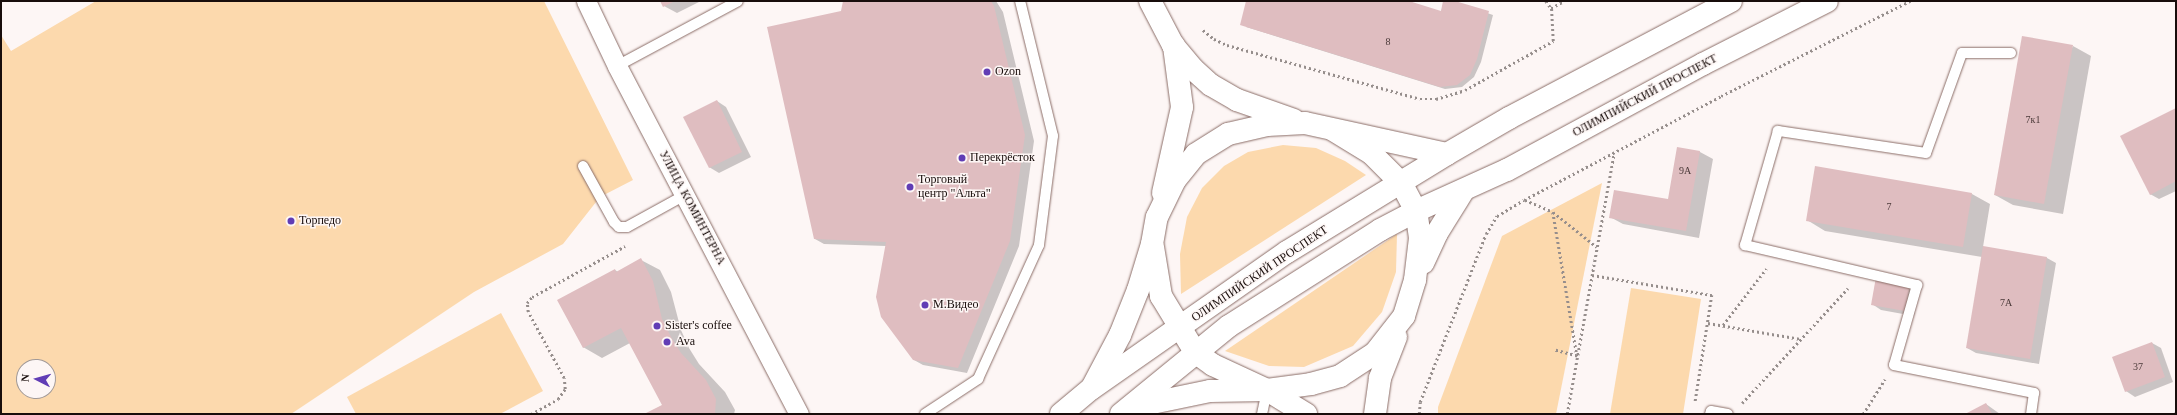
<!DOCTYPE html>
<html>
<head>
<meta charset="utf-8">
<style>
	body { margin:0 }
	#map { position:relative; width:2177px; height:415px; overflow:hidden; background:#fdf6f5; font-family:Georgia,serif }
	div>[style] { position:absolute }
	[style*='--x'] { left:calc(var(--x)*1px); top:calc(var(--y)*1px); width:calc(var(--w)*1px); rotate:calc(var(--a)*1deg) }
	.green>* { inset:0; background:#fcd9ad }
	.shadow>* { inset:0; background:#0003 }
	.building>* { inset:0; background:#dfbdc0 }
	.path>* { height:2.5px; margin-top:-1.25px; transform-origin:0; background:repeating-linear-gradient(90deg,#968e8c 0 2px,transparent 0 5px) }
	.roads { filter:drop-shadow(0 0 1px #8b6d67) drop-shadow(0 0 1px #8b6d67) }
	.lane>* { height:10px; margin:-5px; padding:0 5px; transform-origin:5px; border-radius:5px; background:#fff }
	.street>* { height:19px; margin:-9.5px; padding:0 9.5px; transform-origin:9.5px; border-radius:9.5px; background:#fff }
	.secondary>* { height:22px; margin:-11px; padding:0 11px; transform-origin:11px; border-radius:11px; background:#fff }
	.dots>* { width:11px; height:11px; translate:-50% -50%; box-sizing:border-box; border:2px solid #fdf6f5; border-radius:50% }
	span { translate:-50% -50%; white-space:nowrap; text-align:center; line-height:1.15; -webkit-text-stroke:3px #fdf6f5; paint-order:stroke }
	.number-label { font-size:10px; color:#4a3938 }
	.number-label span { -webkit-text-stroke-width:0 }
	.poi-label { font-size:12px; color:#180d0b }
	.left { translate:0 -50%; text-align:left }
	.street-label { font-size:12px; color:#180d0b }
	.frame { position:absolute; inset:0; border:2px solid #180d0b; pointer-events:none }
	.north { position:absolute; left:16px; top:359px; width:40px; height:40px; box-sizing:border-box; background:#fdf6f5; border:1px solid #a19997; border-radius:50%; rotate:276deg; font-size:11px; font-weight:700; line-height:16px; text-align:center; color:#180d0b }
	.north::after { content:''; display:block; margin:auto; width:14px; height:18px; background:#613db5; clip-path:polygon(50% 0,100% 100%,50% 72%,0 100%) }
</style>
</head>
<body>
<div id="map">
	<div class="green">
		<i style="clip-path:polygon(evenodd,96px 1px,544px 1px,633px 180px,600px 197px,563px 244px,474px 292px,291px 414px,1px 414px,1px 35px,11px 51px,96px 1px,24px 367px,48px 367px,48px 391px,24px 391px,24px 367px)"></i>
		<i style="clip-path:polygon(1283px 145px,1316px 148px,1345px 161px,1366px 175px,1181px 294px,1180px 254px,1187px 217px,1202px 188px,1224px 166px,1248px 152px)"></i>
		<i style="clip-path:polygon(1602px 183px,1556px 414px,1438px 414px,1438px 407px,1502px 236px)"></i>
		<i style="clip-path:polygon(1397px 234px,1396px 272px,1382px 312px,1353px 346px,1304px 367px,1269px 366px,1225px 351px)"></i>
		<i style="clip-path:polygon(1631px 288px,1701px 299px,1683px 414px,1610px 414px)"></i>
		<i style="clip-path:polygon(501px 313px,543px 391px,500px 414px,356px 414px,347px 397px)"></i>
	</div>
	<div class="shadow">
		<i style="clip-path:polygon(661px 1px,701px 1px,677px 13px,664px 6px)"></i>
		<i style="clip-path:polygon(844px 1px,996px 1px,1003px 12px,1034px 141px,1019px 246px,967px 373px,923px 365px,914px 360px,886px 246px,824px 244px,815px 239px)"></i>
		<i style="clip-path:polygon(1247px 1px,1406px 1px,1441px 12px,1444px 1px,1452px 1px,1493px 15px,1481px 62px,1474px 77px,1462px 87px,1445px 89px,1246px 27px)"></i>
		<i style="clip-path:polygon(2073px 46px,2091px 56px,2063px 214px,2013px 205px,1995px 195px)"></i>
		<i style="clip-path:polygon(717px 101px,726px 107px,751px 157px,719px 173px,709px 167px)"></i>
		<i style="clip-path:polygon(2176px 109px,2176px 191px,2159px 199px,2150px 194px)"></i>
		<i style="clip-path:polygon(1678px 148px,1700px 152px,1713px 159px,1699px 238px,1623px 224px,1610px 217px,1669px 200px)"></i>
		<i style="clip-path:polygon(1972px 194px,1990px 204px,1983px 247px,2047px 258px,2056px 263px,2039px 364px,1976px 353px,1967px 348px,1982px 257px,1825px 231px,1807px 220px)"></i>
		<i style="clip-path:polygon(641px 260px,660px 270px,671px 292px,681px 330px,689px 348px,699px 364px,725px 392px,735px 410px,734px 414px,646px 414px,663px 405px,630px 343px,602px 358px,583px 347px,615px 270px,618px 272px)"></i>
		<i style="clip-path:polygon(1910px 285px,1919px 290px,1914px 316px,1881px 310px,1872px 304px)"></i>
		<i style="clip-path:polygon(2152px 343px,2161px 348px,2173px 382px,2135px 397px,2126px 391px)"></i>
		<i style="clip-path:polygon(1986px 404px,2000px 414px,1967px 414px)"></i>
	</div>
	<div class="building">
		<i style="clip-path:polygon(660px 1px,675px 1px,663px 7px)"></i>
		<i style="clip-path:polygon(843px 1px,991px 1px,994px 6px,1025px 135px,1010px 241px,958px 368px,913px 360px,881px 317px,876px 297px,886px 242px,814px 239px,767px 27px,841px 11px)"></i>
		<i style="clip-path:polygon(1246px 1px,1409px 1px,1441px 11px,1443px 1px,1455px 1px,1489px 11px,1477px 59px,1470px 75px,1457px 85px,1440px 87px,1240px 25px)"></i>
		<i style="clip-path:polygon(2022px 36px,2073px 45px,2044px 204px,1994px 195px)"></i>
		<i style="clip-path:polygon(717px 100px,742px 152px,709px 168px,683px 117px)"></i>
		<i style="clip-path:polygon(2176px 108px,2176px 181px,2150px 195px,2120px 136px)"></i>
		<i style="clip-path:polygon(1677px 147px,1700px 151px,1686px 231px,1609px 218px,1614px 190px,1668px 199px)"></i>
		<i style="clip-path:polygon(1815px 166px,1972px 193px,1963px 247px,1806px 221px)"></i>
		<i style="clip-path:polygon(1983px 246px,2047px 257px,2030px 359px,1966px 348px)"></i>
		<i style="clip-path:polygon(641px 258px,653px 281px,662px 319px,671px 337px,681px 353px,706px 380px,716px 399px,715px 414px,644px 414px,662px 405px,621px 328px,583px 348px,557px 300px,615px 269px,616px 272px)"></i>
		<i style="clip-path:polygon(1876px 277px,1910px 284px,1905px 311px,1871px 305px)"></i>
		<i style="clip-path:polygon(2152px 342px,2165px 377px,2125px 392px,2112px 357px)"></i>
		<i style="clip-path:polygon(1986px 403px,1992px 414px,1965px 414px)"></i>
	</div>
	<div class="path">
		<i style="--x:1546;--y:1;--w:9;--a:54"></i>
		<i style="--x:1203;--y:30;--w:14;--a:39"></i>
		<i style="--x:1214;--y:39;--w:14;--a:25"></i>
		<i style="--x:1227;--y:45;--w:200;--a:15.6"></i>
		<i style="--x:1420;--y:99;--w:16;--a:0"></i>
		<i style="--x:1436;--y:99;--w:30;--a:-17"></i>
		<i style="--x:1465;--y:90;--w:101;--a:-29.1"></i>
		<i style="--x:1553;--y:41;--w:33;--a:-93"></i>
		<i style="--x:1551;--y:8;--w:15;--a:-28"></i>
		<i style="--x:1525;--y:200;--w:30;--a:23"></i>
		<i style="--x:1553;--y:212;--w:56;--a:38.5"></i>
		<i style="--x:1553;--y:212;--w:146;--a:80.5"></i>
		<i style="--x:1577;--y:356;--w:24;--a:-165"></i>
		<i style="--x:1592;--y:275;--w:122;--a:9.5"></i>
		<i style="--x:1712;--y:295;--w:109;--a:98.9"></i>
		<i style="--x:1708;--y:323;--w:94;--a:9.8"></i>
		<i style="--x:1723;--y:325;--w:71;--a:-52.5"></i>
		<i style="--x:1742;--y:403;--w:156;--a:-47.3"></i>
		<i style="--x:531;--y:414;--w:31;--a:-29"></i>
		<i style="--x:558;--y:399;--w:12;--a:-55"></i>
		<i style="--x:565;--y:389;--w:11;--a:-95"></i>
		<i style="--x:564;--y:378;--w:75;--a:-118.6"></i>
		<i style="--x:528;--y:312;--w:9;--a:-96"></i>
		<i style="--x:527;--y:303;--w:8;--a:-50"></i>
		<i style="--x:532;--y:297;--w:106;--a:-28.7"></i>
		<i style="--x:1419;--y:414;--w:12;--a:-85"></i>
		<i style="--x:1420;--y:402;--w:180;--a:-68.6"></i>
		<i style="--x:1486;--y:234;--w:21;--a:-59"></i>
		<i style="--x:1497;--y:216;--w:31;--a:-31"></i>
		<i style="--x:1524;--y:200;--w:223;--a:-27.8"></i>
		<i style="--x:1721;--y:96;--w:212;--a:-26.7"></i>
		<i style="--x:1567;--y:414;--w:264;--a:-79.8"></i>
		<i style="--x:1863;--y:414;--w:41;--a:-57.8"></i>
		<i style="--x:2174;--y:414;--w:2;--a:-27"></i>
	</div>
	<div class="roads">
		<div class="lane">
			<i style="--x:2011;--y:53;--w:49;--a:180"></i>
			<i style="--x:1962;--y:53;--w:106;--a:109.8"></i>
			<i style="--x:1926;--y:153;--w:150;--a:-171.5"></i>
			<i style="--x:1778;--y:131;--w:119;--a:106.1"></i>
			<i style="--x:1745;--y:245;--w:177;--a:13.1"></i>
			<i style="--x:1917;--y:285;--w:83;--a:106"></i>
			<i style="--x:1894;--y:365;--w:143;--a:11.3"></i>
			<i style="--x:2034;--y:393;--w:21;--a:98"></i>
			<i style="--x:617;--y:66;--w:137;--a:-28.2"></i>
			<i style="--x:583;--y:166;--w:64;--a:61"></i>
			<i style="--x:614;--y:222;--w:7;--a:45"></i>
			<i style="--x:619;--y:227;--w:8;--a:0"></i>
			<i style="--x:627;--y:227;--w:66;--a:-28.9"></i>
			<i style="--x:925;--y:414;--w:64;--a:-33.4"></i>
			<i style="--x:978;--y:379;--w:147;--a:-65.5"></i>
			<i style="--x:1039;--y:245;--w:110;--a:-82.7"></i>
			<i style="--x:1053;--y:136;--w:139;--a:-103.7"></i>
			<i style="--x:1262;--y:414;--w:25;--a:-78"></i>
			<i style="--x:1710;--y:414;--w:3;--a:-72"></i>
			<i style="--x:1711;--y:411;--w:17;--a:10"></i>
		</div>
		<div class="street">
			<i style="--x:586;--y:1;--w:72;--a:64.5"></i>
			<i style="--x:617;--y:66;--w:393;--a:62.4"></i>
		</div>
		<div class="secondary">
			<i style="--x:1150;--y:1;--w:50;--a:62.4"></i>
			<i style="--x:1173;--y:45;--w:31;--a:50"></i>
			<i style="--x:1193;--y:69;--w:24;--a:42"></i>
			<i style="--x:1211;--y:85;--w:30;--a:30"></i>
			<i style="--x:1237;--y:100;--w:60;--a:19.3"></i>
			<i style="--x:1163;--y:193;--w:88;--a:-77.5"></i>
			<i style="--x:1182;--y:107;--w:62;--a:-97.5"></i>
			<i style="--x:1153;--y:247;--w:50;--a:80.7"></i>
			<i style="--x:1161;--y:296;--w:66;--a:58.7"></i>
			<i style="--x:1195;--y:352;--w:22;--a:36"></i>
			<i style="--x:1213;--y:365;--w:60;--a:24.8"></i>
			<i style="--x:1267;--y:390;--w:46;--a:31.6"></i>
			<i style="--x:1423;--y:263;--w:33;--a:-65"></i>
			<i style="--x:1437;--y:233;--w:49;--a:-58.2"></i>
			<i style="--x:1093;--y:386;--w:58;--a:-62.1"></i>
			<i style="--x:1120;--y:335;--w:48;--a:-68.2"></i>
			<i style="--x:1138;--y:290;--w:48;--a:-73.1"></i>
			<i style="--x:1152;--y:244;--w:27;--a:-80"></i>
			<i style="--x:1157;--y:217;--w:41;--a:-64.1"></i>
			<i style="--x:1175;--y:180;--w:33;--a:-51"></i>
			<i style="--x:1196;--y:154;--w:38;--a:-32"></i>
			<i style="--x:1228;--y:134;--w:40;--a:-13"></i>
			<i style="--x:1267;--y:125;--w:38;--a:-3"></i>
			<i style="--x:1305;--y:123;--w:145;--a:12.3"></i>
			<i style="--x:1131;--y:410;--w:22;--a:-18"></i>
			<i style="--x:1152;--y:403;--w:59;--a:-11.7"></i>
			<i style="--x:1210;--y:391;--w:57;--a:-1"></i>
			<i style="--x:1267;--y:390;--w:44;--a:-7.8"></i>
			<i style="--x:1311;--y:384;--w:30;--a:-15"></i>
			<i style="--x:1340;--y:376;--w:42;--a:-33.3"></i>
			<i style="--x:1375;--y:353;--w:47;--a:-51.9"></i>
			<i style="--x:1404;--y:316;--w:38;--a:-73"></i>
			<i style="--x:1415;--y:280;--w:42;--a:-83.2"></i>
			<i style="--x:1420;--y:238;--w:27;--a:-98"></i>
			<i style="--x:1416;--y:211;--w:32;--a:-118"></i>
			<i style="--x:1401;--y:183;--w:42;--a:-135"></i>
			<i style="--x:1371;--y:153;--w:44;--a:-148.8"></i>
			<i style="--x:1061;--y:414;--w:39;--a:-40"></i>
			<i style="--x:1091;--y:389;--w:239;--a:-35"></i>
			<i style="--x:1287;--y:252;--w:188;--a:-31.5"></i>
			<i style="--x:1447;--y:154;--w:72;--a:-30.1"></i>
			<i style="--x:1509;--y:118;--w:251;--a:-27.8"></i>
			<i style="--x:1121;--y:414;--w:139;--a:-39.2"></i>
			<i style="--x:1229;--y:326;--w:179;--a:-32.4"></i>
			<i style="--x:1380;--y:230;--w:41;--a:-27.8"></i>
			<i style="--x:1416;--y:211;--w:100;--a:-24.3"></i>
			<i style="--x:1507;--y:170;--w:223;--a:-28.4"></i>
			<i style="--x:1703;--y:64;--w:139;--a:-26.9"></i>
			<i style="--x:1375;--y:414;--w:36;--a:-82"></i>
			<i style="--x:1380;--y:378;--w:44;--a:-68.7"></i>
		</div>
	</div>
	<div class="dots">
		<i style="left:987px;top:72px;background:#613db5"></i>
		<i style="left:962px;top:158px;background:#613db5"></i>
		<i style="left:910px;top:187px;background:#613db5"></i>
		<i style="left:291px;top:221px;background:#613db5"></i>
		<i style="left:925px;top:305px;background:#613db5"></i>
		<i style="left:657px;top:326px;background:#613db5"></i>
		<i style="left:667px;top:342px;background:#613db5"></i>
	</div>
	<div class="number-label">
		<span style="left:1388px;top:42px">8</span>
		<span style="left:2033px;top:120px">7к1</span>
		<span style="left:1685px;top:171px">9А</span>
		<span style="left:1889px;top:207px">7</span>
		<span style="left:2006px;top:303px">7А</span>
		<span style="left:2138px;top:367px">37</span>
	</div>
	<div class="poi-label">
		<span class="left" style="left:995px;top:72px">Ozon</span>
		<span class="left" style="left:970px;top:158px">Перекрёсток</span>
		<span class="left" style="left:918px;top:187px">Торговый<br>центр "Альта"</span>
		<span class="left" style="left:299px;top:221px">Торпедо</span>
		<span class="left" style="left:933px;top:305px">М.Видео</span>
		<span class="left" style="left:665px;top:326px">Sister's coffee</span>
		<span class="left" style="left:676px;top:342px">Ava</span>
	</div>
	<div class="street-label">
		<span style="left:1645px;top:96px;rotate:-28deg">ОЛИМПИЙСКИЙ ПРОСПЕКТ</span>
		<span style="left:692px;top:208px;rotate:62deg">УЛИЦА КОМИНТЕРНА</span>
		<span style="left:1260px;top:274px;rotate:-34deg">ОЛИМПИЙСКИЙ ПРОСПЕКТ</span>
	</div>
	<div class="frame"></div>
	<div class="north">N</div>
</div>
</body>
</html>
